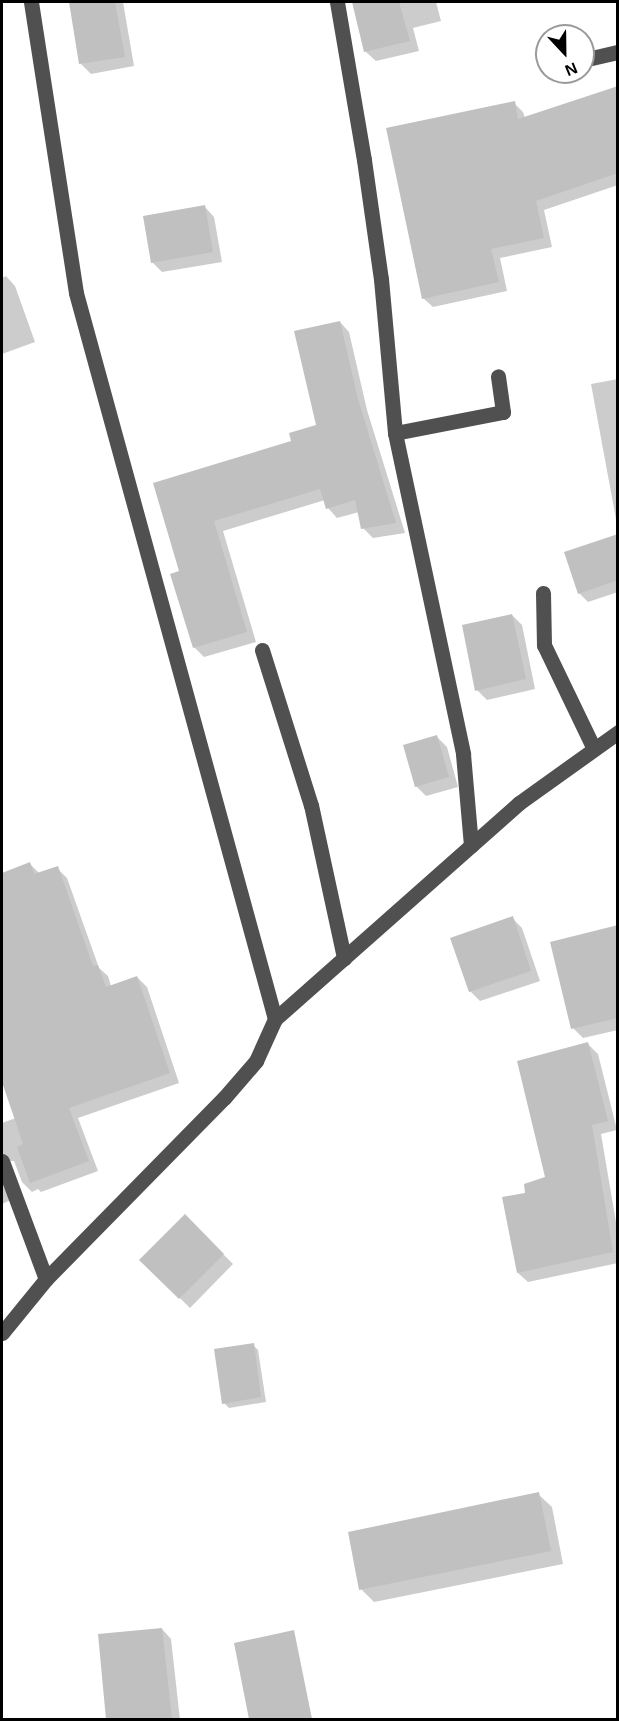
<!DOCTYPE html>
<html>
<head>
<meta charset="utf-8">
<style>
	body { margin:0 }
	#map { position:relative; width:619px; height:1721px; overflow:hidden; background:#fff; font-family:Helvetica,sans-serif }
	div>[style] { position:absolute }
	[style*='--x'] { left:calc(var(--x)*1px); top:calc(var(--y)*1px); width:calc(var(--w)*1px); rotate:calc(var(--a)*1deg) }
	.shadow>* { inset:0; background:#0003 }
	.building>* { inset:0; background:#c0c0c0 }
	.minor>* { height:15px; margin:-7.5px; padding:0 7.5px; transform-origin:7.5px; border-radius:7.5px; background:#505050 }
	span { translate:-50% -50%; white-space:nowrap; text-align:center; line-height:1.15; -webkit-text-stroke:4.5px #fff; paint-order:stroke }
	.frame { position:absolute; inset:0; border:3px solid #000; pointer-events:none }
	.north { position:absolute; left:535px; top:24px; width:60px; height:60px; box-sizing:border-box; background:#fff; border:2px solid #999; border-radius:50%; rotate:158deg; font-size:16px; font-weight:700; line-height:24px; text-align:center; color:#000 }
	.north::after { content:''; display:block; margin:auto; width:21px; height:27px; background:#000; clip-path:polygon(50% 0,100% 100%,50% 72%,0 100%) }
</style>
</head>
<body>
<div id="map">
	<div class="shadow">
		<i style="clip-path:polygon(70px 2px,123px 2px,134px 66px,91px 74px,81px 64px)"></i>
		<i style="clip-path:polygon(354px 2px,436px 2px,441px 21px,413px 28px,419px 51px,376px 61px,366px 52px)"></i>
		<i style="clip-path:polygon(514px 103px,523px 112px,525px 118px,618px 116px,618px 185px,544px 210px,552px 247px,500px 258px,507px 291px,433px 307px,423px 298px)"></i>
		<i style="clip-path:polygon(205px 207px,214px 217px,222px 262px,162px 272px,152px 262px)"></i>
		<i style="clip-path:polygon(6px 276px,15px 286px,35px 342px,2px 354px,2px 278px)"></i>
		<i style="clip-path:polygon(340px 322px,349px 332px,367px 410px,405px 533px,373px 538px,363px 528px,359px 512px,337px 518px,328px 508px,325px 500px,223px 531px,256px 642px,204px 657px,195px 648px,172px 575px,181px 572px,155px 484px,293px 442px,318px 426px)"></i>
		<i style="clip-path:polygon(618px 379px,618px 530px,591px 384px)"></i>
		<i style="clip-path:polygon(618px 535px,618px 592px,588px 602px,579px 593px)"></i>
		<i style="clip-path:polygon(512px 615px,522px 625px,535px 689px,487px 700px,477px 690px)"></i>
		<i style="clip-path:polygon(437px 737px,447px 747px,458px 787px,426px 796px,416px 786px)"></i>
		<i style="clip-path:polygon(30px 864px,40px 874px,57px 868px,67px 878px,99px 968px,108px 976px,111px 986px,137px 977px,147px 987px,179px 1083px,78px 1118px,98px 1171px,41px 1192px,38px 1189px,32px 1192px,22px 1182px,14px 1161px,9px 1161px,2px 1170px,2px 1123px,16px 1118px,2px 1076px,2px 875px)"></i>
		<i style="clip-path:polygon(512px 918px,522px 928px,540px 981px,480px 1001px,470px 991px)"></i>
		<i style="clip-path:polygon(618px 932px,618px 1030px,583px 1038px,573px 1028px)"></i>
		<i style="clip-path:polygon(588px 1044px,598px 1054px,617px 1130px,601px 1134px,618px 1234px,618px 1263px,528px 1282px,518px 1273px,527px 1194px,547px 1178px)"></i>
		<i style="clip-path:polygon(2px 1171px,11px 1200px,2px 1204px)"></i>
		<i style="clip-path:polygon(185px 1216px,233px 1264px,190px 1308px,141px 1260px)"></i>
		<i style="clip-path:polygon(253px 1345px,258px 1350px,266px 1402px,229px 1408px,224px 1403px)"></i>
		<i style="clip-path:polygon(538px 1494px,552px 1507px,563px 1564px,374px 1602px,361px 1589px)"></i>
		<i style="clip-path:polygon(162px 1629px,171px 1639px,180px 1720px,107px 1720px,99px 1636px)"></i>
	</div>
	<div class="building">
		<i style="clip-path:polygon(69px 2px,115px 2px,125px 57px,79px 64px)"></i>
		<i style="clip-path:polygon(352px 2px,399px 2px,410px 41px,364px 52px)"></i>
		<i style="clip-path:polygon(618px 86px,618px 173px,536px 201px,544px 238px,491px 249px,499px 282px,422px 299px,386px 128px,515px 101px,518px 119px)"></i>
		<i style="clip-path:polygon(205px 205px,213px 252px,151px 263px,143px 216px)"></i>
		<i style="clip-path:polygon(340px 321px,358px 399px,396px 523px,361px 529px,355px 500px,326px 509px,320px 489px,214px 521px,247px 632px,193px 648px,170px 574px,179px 571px,153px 483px,291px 441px,289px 433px,316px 425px,294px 331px)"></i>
		<i style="clip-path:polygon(618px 534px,618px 580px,578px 594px,564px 552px)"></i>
		<i style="clip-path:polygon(512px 614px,526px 679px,475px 691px,462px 625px)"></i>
		<i style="clip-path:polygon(437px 735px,449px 777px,415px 787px,403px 745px)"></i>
		<i style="clip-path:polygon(30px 862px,34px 874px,58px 866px,93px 966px,98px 965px,106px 987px,137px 976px,170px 1073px,69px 1108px,89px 1161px,30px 1183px,17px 1147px,23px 1144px,2px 1082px,2px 873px)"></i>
		<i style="clip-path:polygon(513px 916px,531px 971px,469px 992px,450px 938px)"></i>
		<i style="clip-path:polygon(618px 925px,618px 1018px,571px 1029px,550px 942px)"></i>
		<i style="clip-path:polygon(588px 1042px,608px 1121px,592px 1125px,613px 1252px,517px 1273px,502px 1197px,525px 1193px,524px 1184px,545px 1177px,517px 1061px)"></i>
		<i style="clip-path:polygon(185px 1214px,224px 1254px,179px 1299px,139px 1260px)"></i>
		<i style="clip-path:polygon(254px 1343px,261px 1397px,222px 1404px,214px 1349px)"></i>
		<i style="clip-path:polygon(539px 1492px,551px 1551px,359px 1590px,348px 1532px)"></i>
		<i style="clip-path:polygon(162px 1628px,172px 1719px,106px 1719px,98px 1634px)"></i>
		<i style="clip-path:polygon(294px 1630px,312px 1719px,249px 1719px,234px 1643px)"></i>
	</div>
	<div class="minor">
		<i style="--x:31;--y:2;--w:294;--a:81.2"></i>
		<i style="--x:76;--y:293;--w:753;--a:74.67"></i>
		<i style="--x:337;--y:2;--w:160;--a:80.3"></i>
		<i style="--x:364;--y:160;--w:120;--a:81.9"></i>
		<i style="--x:381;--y:279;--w:155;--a:84.8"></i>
		<i style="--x:395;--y:433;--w:328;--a:78"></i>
		<i style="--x:463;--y:754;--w:92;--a:85"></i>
		<i style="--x:583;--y:60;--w:36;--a:-13"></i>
		<i style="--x:395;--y:433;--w:110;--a:-11"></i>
		<i style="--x:503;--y:412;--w:36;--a:-98"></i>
		<i style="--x:543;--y:593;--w:52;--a:88.9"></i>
		<i style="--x:544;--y:645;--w:115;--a:64.3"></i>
		<i style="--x:262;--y:650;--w:163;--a:72.5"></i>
		<i style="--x:311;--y:805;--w:157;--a:77.8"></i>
		<i style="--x:2;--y:1161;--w:126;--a:69.6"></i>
		<i style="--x:2;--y:1333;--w:70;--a:-50.8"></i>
		<i style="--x:46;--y:1279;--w:254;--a:-45.5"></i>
		<i style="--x:224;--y:1098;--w:49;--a:-49.1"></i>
		<i style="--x:256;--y:1061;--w:46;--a:-65.7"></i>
		<i style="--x:275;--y:1019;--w:326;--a:-41.5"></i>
		<i style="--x:519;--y:803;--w:122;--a:-35.6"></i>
	</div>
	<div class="frame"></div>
	<div class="north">N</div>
</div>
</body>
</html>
